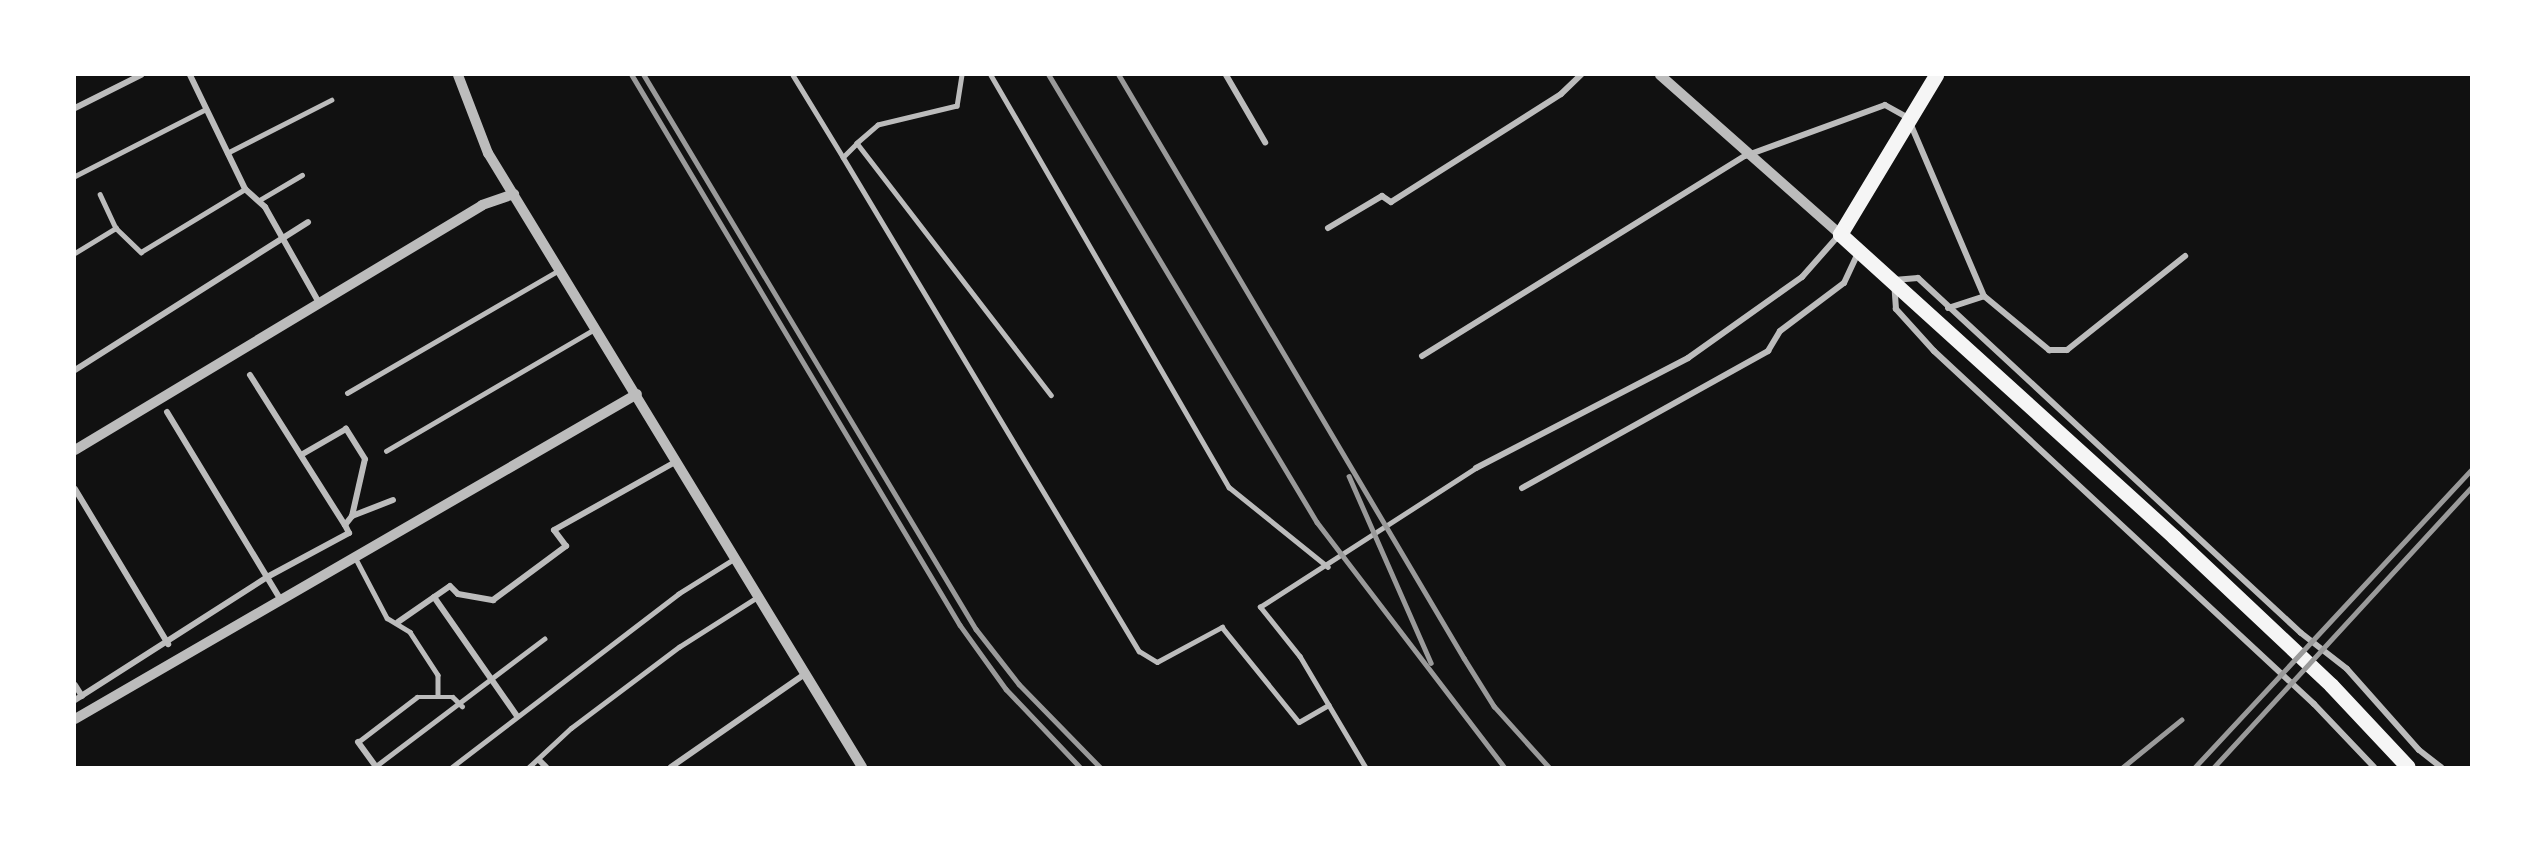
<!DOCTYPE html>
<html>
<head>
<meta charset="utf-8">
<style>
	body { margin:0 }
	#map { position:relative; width:2546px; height:842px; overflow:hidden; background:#111; font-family:Ubuntu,sans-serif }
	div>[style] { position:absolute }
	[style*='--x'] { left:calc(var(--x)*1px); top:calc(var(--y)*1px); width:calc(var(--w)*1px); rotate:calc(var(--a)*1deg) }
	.service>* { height:4.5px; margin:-2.25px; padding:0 2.25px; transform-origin:2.25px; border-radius:2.25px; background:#bcbcbc }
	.minor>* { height:6px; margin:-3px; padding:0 3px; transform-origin:3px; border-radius:3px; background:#bcbcbc }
	.tertiary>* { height:10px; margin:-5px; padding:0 5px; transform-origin:5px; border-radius:5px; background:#bcbcbc }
	.primary>* { height:15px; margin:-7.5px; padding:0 7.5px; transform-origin:7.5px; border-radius:7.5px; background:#f5f5f5 }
	.rail>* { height:4.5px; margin:-2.25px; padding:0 2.25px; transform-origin:2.25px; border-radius:2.25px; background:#9a9a9a }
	span { translate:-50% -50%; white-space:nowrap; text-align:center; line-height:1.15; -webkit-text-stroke:6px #fff; paint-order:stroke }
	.frame { position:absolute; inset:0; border:76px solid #fff; pointer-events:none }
</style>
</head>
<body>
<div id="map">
	<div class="service">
		<i style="--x:793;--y:75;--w:96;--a:58.6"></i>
		<i style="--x:843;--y:157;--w:20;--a:-45"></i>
		<i style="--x:962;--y:75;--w:31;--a:99"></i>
		<i style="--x:957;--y:106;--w:81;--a:166.5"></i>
		<i style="--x:878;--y:125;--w:28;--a:139"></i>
		<i style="--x:857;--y:143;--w:318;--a:52.4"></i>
		<i style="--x:991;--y:75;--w:476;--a:60"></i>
		<i style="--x:1229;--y:487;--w:127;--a:38.9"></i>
		<i style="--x:227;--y:153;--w:117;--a:-27"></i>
		<i style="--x:843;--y:157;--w:576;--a:59.07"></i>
		<i style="--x:1139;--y:651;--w:21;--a:31"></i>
		<i style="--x:1157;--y:662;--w:74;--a:-28.3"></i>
		<i style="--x:1222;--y:627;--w:122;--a:51"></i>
		<i style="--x:1299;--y:722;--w:34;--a:-30"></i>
		<i style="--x:75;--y:176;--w:145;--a:-27.1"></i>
		<i style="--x:100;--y:194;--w:38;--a:65"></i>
		<i style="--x:116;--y:228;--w:35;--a:44"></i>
		<i style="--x:141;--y:252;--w:122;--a:-31.2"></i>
		<i style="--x:258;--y:201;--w:51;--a:-30.6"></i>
		<i style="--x:75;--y:253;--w:48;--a:-31.4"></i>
		<i style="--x:347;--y:393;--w:245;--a:-30.1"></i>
		<i style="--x:386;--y:451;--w:242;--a:-30.3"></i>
		<i style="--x:355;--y:557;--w:69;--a:62.3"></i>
		<i style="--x:387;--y:618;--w:27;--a:31"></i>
		<i style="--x:410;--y:632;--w:51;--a:56.9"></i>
		<i style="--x:438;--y:675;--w:20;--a:90"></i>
		<i style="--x:358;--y:742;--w:74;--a:-37.3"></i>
		<i style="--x:417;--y:697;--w:36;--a:0"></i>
		<i style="--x:453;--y:697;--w:13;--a:45"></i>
		<i style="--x:376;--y:766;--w:211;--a:-37.1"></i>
		<i style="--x:452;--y:767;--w:285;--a:-37.4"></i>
		<i style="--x:678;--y:594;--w:66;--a:-32"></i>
		<i style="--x:529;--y:767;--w:57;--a:-42.9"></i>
		<i style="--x:571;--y:728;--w:135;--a:-36.9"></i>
		<i style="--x:679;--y:647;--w:95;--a:-32.5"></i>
		<i style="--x:1365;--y:767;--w:128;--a:-120.6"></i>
		<i style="--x:1300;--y:657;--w:64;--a:-128.7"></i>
		<i style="--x:1260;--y:607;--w:257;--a:-32.8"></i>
	</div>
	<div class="minor">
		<i style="--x:190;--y:75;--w:127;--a:64.2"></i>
		<i style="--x:245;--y:189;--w:27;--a:42"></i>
		<i style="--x:265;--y:207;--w:108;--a:60.6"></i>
		<i style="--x:1226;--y:75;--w:78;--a:59.8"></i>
		<i style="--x:75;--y:108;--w:74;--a:-26.6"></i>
		<i style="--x:1328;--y:228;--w:63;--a:-30.7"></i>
		<i style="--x:1382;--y:196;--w:11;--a:34"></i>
		<i style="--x:1391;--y:202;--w:201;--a:-32.4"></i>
		<i style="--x:1561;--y:94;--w:28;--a:-44"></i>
		<i style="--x:1948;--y:308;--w:38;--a:-18"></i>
		<i style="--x:1422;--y:356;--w:380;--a:-31.8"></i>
		<i style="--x:1745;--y:156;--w:149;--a:-20"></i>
		<i style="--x:1885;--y:105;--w:26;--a:29"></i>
		<i style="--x:1908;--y:118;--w:194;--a:66.9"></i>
		<i style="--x:1984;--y:296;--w:85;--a:39.7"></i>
		<i style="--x:2049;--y:350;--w:18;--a:0"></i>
		<i style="--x:2067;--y:350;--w:151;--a:-38.5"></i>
		<i style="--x:75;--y:370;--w:276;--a:-32.4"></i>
		<i style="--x:250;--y:375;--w:178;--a:57.7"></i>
		<i style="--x:167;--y:412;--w:220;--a:58.8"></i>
		<i style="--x:1476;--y:468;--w:239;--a:-27.4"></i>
		<i style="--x:1688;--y:358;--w:140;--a:-35.4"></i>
		<i style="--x:1802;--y:277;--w:56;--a:-48.6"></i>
		<i style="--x:1522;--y:488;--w:282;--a:-29.1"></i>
		<i style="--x:1768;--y:351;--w:23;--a:-59"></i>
		<i style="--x:1780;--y:331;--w:80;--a:-36.9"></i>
		<i style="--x:1844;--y:283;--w:35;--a:-65"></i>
		<i style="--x:75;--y:489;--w:181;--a:59"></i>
		<i style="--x:352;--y:516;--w:44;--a:-21.3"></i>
		<i style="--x:434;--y:597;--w:145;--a:55.1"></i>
		<i style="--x:398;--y:622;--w:63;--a:-34.7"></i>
		<i style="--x:450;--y:586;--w:11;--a:45"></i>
		<i style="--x:458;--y:594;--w:36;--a:10"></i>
		<i style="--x:493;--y:600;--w:91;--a:-36.5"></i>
		<i style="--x:566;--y:546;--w:20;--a:-127"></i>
		<i style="--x:554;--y:530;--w:141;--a:-29.3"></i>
		<i style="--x:75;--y:685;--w:13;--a:58"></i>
		<i style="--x:75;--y:700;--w:230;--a:-32.6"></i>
		<i style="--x:269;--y:576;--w:91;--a:-28.3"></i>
		<i style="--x:349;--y:533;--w:9;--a:-117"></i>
		<i style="--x:345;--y:525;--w:11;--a:-52"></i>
		<i style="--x:352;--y:516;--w:58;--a:-77.2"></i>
		<i style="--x:365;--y:459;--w:36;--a:-122"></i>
		<i style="--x:346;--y:429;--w:52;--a:150"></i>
		<i style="--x:358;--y:742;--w:31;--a:54"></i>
		<i style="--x:539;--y:760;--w:10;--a:45"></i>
		<i style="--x:671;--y:767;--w:163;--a:-34.8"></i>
		<i style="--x:2374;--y:767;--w:87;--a:-133.6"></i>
		<i style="--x:2314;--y:704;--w:519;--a:-137.11"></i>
		<i style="--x:1934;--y:351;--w:57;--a:-132.1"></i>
		<i style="--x:1896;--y:309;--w:29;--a:-94"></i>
		<i style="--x:1894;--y:280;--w:24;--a:-5"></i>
		<i style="--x:1918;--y:278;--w:522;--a:42.83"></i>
		<i style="--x:2301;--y:633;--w:58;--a:38"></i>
		<i style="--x:2347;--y:669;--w:108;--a:48.4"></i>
		<i style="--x:2419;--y:750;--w:28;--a:38"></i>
	</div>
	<div class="tertiary">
		<i style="--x:458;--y:75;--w:84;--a:69"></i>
		<i style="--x:488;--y:153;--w:719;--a:58.65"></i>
		<i style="--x:1660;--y:75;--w:240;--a:41.5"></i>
		<i style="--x:75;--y:450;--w:475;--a:-31"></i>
		<i style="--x:482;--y:205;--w:34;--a:-19"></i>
		<i style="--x:75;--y:719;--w:649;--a:-30.04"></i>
	</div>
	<div class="primary">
		<i style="--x:1936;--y:75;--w:186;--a:121.1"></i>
		<i style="--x:1840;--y:234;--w:451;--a:42.2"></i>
		<i style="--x:2174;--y:537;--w:216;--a:43.3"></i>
		<i style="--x:2331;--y:685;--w:112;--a:46.8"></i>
	</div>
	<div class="rail">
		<i style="--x:632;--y:75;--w:640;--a:59.19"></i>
		<i style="--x:960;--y:625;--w:79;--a:54.3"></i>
		<i style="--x:1006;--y:689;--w:108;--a:46.5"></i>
		<i style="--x:644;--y:75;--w:646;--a:59.07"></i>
		<i style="--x:976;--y:629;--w:70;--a:52"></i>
		<i style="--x:1019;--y:684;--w:116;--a:45.7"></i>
		<i style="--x:1049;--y:75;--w:521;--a:59.06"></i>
		<i style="--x:1317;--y:522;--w:308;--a:52.6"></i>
		<i style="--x:1119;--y:75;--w:677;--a:59.38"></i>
		<i style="--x:1464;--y:658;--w:57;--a:58"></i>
		<i style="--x:1494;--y:706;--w:82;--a:48"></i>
		<i style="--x:1349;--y:476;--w:204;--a:66.3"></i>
		<i style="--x:2123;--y:767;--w:75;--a:-39"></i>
		<i style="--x:2195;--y:767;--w:405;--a:-47.1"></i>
		<i style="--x:2214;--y:767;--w:379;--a:-47.4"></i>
	</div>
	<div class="frame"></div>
</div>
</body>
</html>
